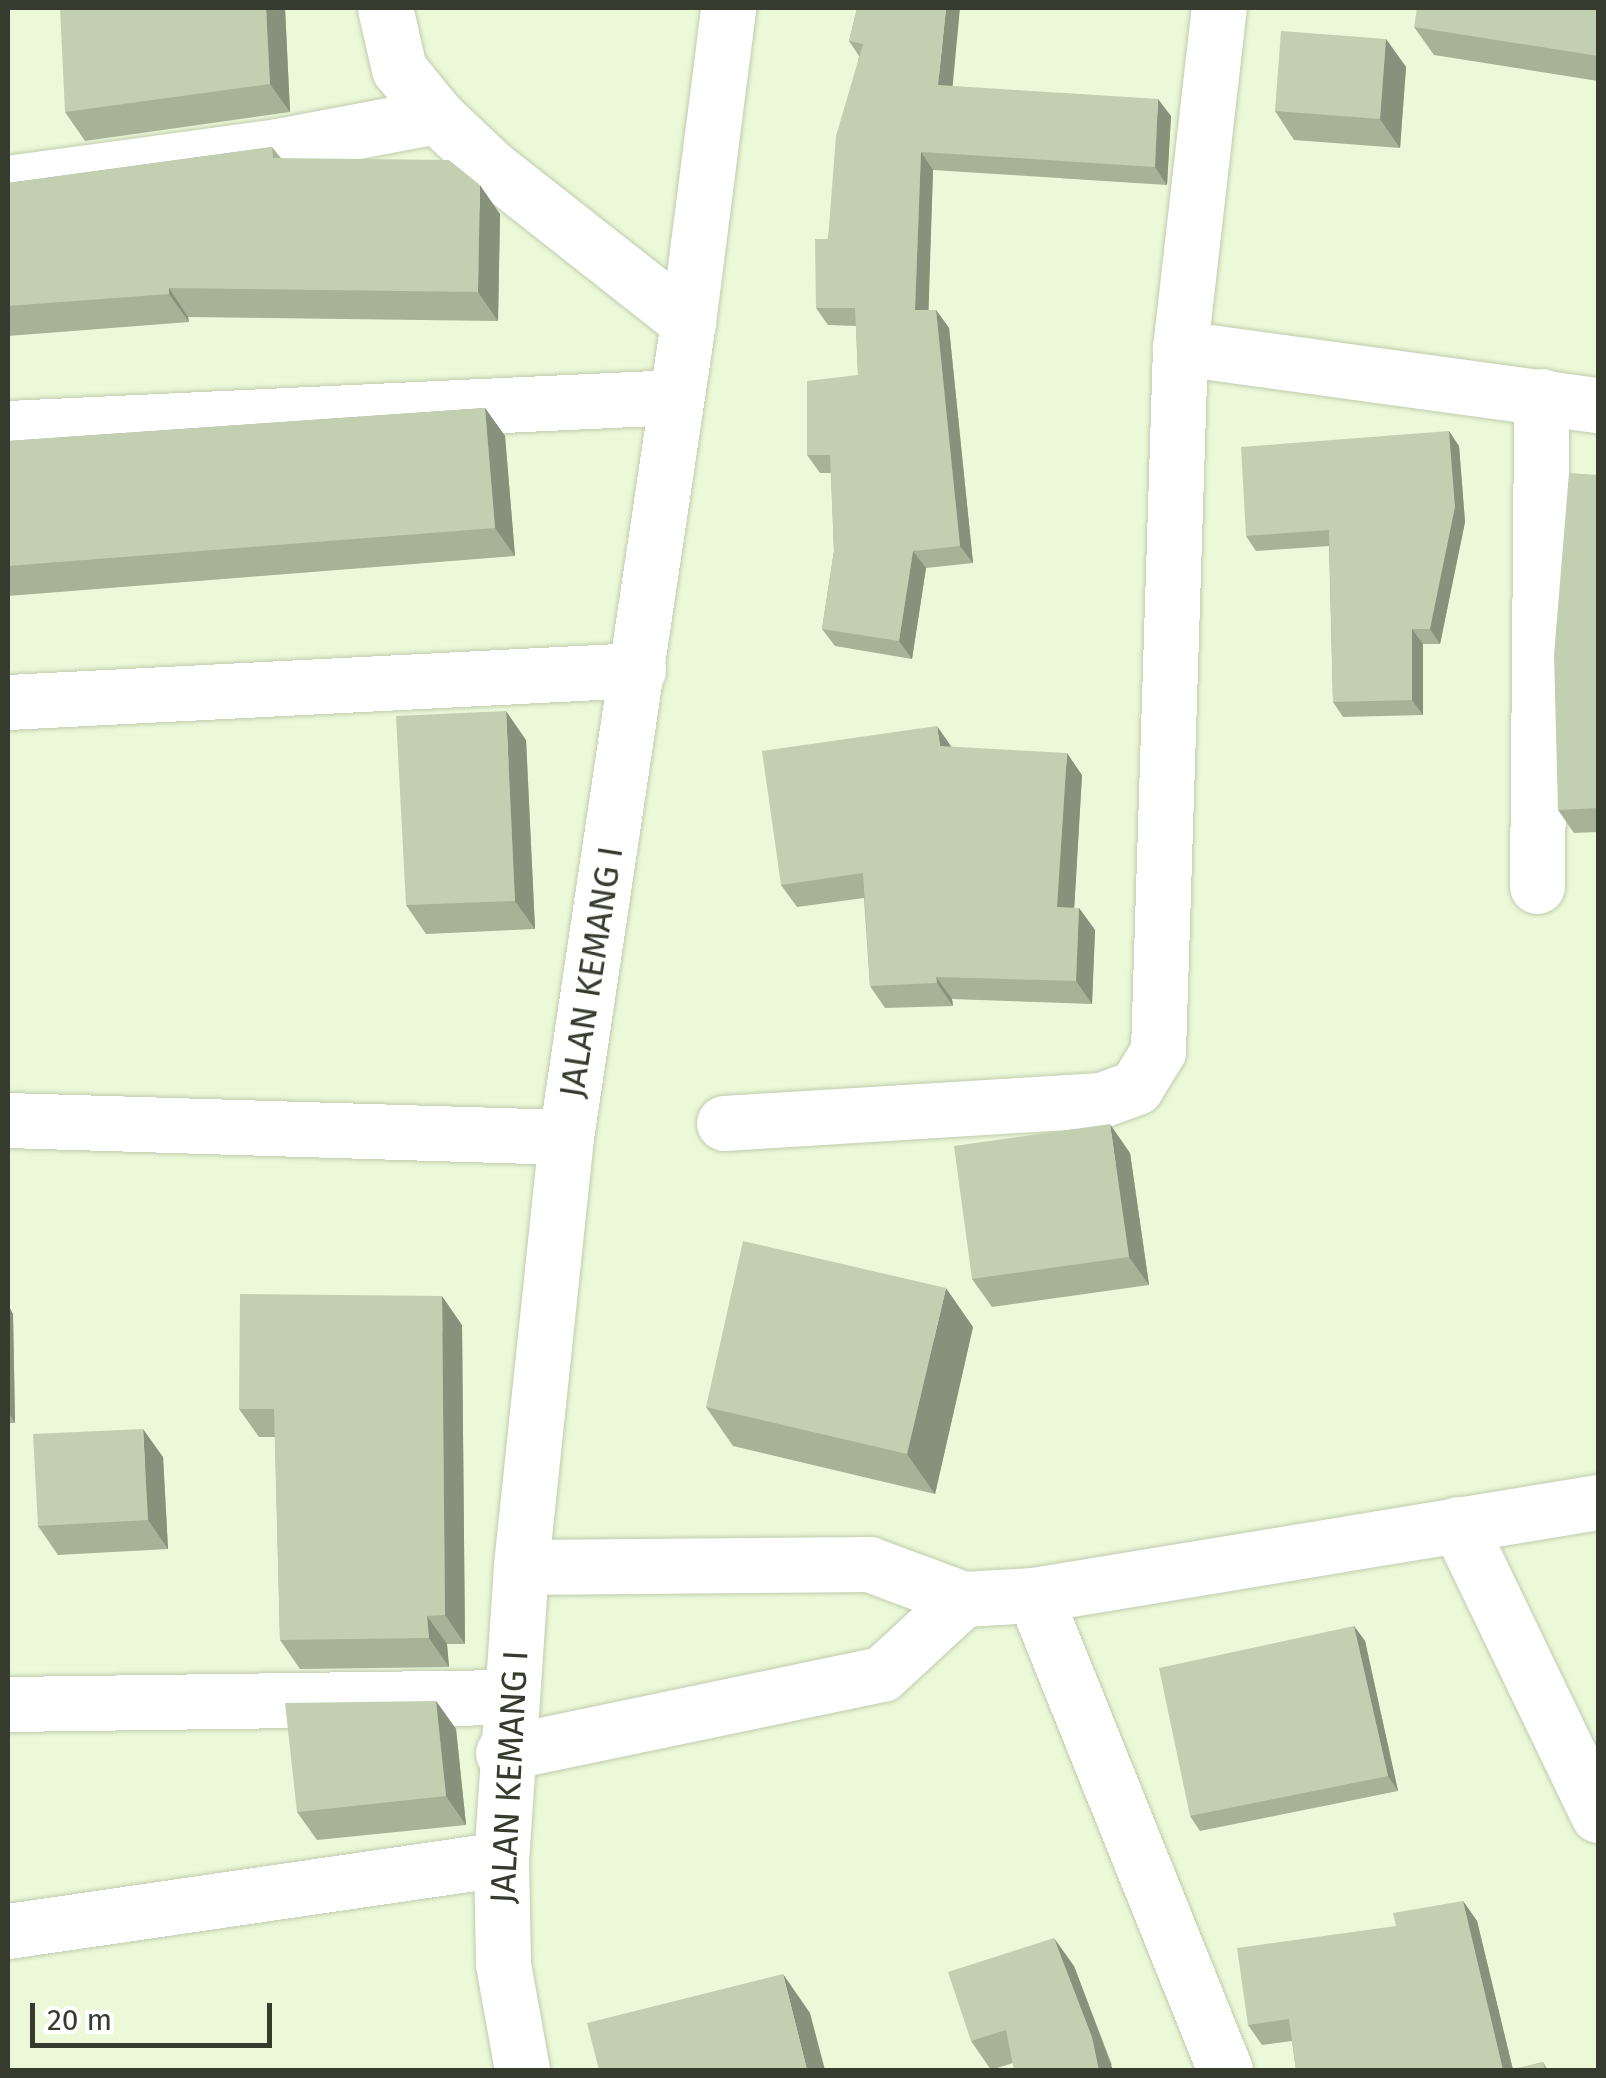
<!DOCTYPE html>
<html>
<head>
<meta charset="utf-8">
<style>
	body { margin:0 }
	#map { position:relative; width:1606px; height:2078px; overflow:hidden; background:#ecf9d9; font-family:"Fira Sans",sans-serif }
	div>[style] { position:absolute }
	[style*='--x'] { left:calc(var(--x)*1px); top:calc(var(--y)*1px); width:calc(var(--w)*1px); rotate:calc(var(--a)*1deg) }
	.roads { filter:drop-shadow(0 0 2px #bfccad) drop-shadow(0 0 2px #bfccad) }
	.street>* { height:55px; margin:-27.5px; padding:0 27.5px; transform-origin:27.5px; border-radius:27.5px; background:#fff }
	.wall>* { inset:0; background:#a7b297 }
	.shaded-wall>* { inset:0; background:#88917b }
	.building>* { inset:0; background:#c2cfb0 }
	span { translate:-50% -50%; white-space:nowrap; text-align:center; line-height:1.15; -webkit-text-stroke:9px #fff; paint-order:stroke }
	.street-label { font-size:35px; color:#363b2e }
	.frame { position:absolute; inset:0; border:10px solid #363b2e; pointer-events:none }
	.scale { position:absolute; left:30px; top:2003px; width:242px; height:45px; box-sizing:border-box; border:5px solid #363b2e; border-top:0; padding-left:12px; font-size:30px; line-height:35px; white-space:nowrap; color:#363b2e; -webkit-text-stroke:8px #fff; paint-order:stroke }
</style>
</head>
<body>
<div id="map">
	<div class="roads">
		<div class="street">
			<i style="--x:385;--y:8;--w:63;--a:77.1"></i>
			<i style="--x:399;--y:69;--w:60;--a:51"></i>
			<i style="--x:437;--y:116;--w:74;--a:43.4"></i>
			<i style="--x:491;--y:167;--w:251;--a:38.2"></i>
			<i style="--x:688;--y:322;--w:824;--a:98.51"></i>
			<i style="--x:566;--y:1137;--w:432;--a:96"></i>
			<i style="--x:521;--y:1567;--w:293;--a:93.9"></i>
			<i style="--x:501;--y:1859;--w:105;--a:88.9"></i>
			<i style="--x:503;--y:1964;--w:108;--a:79.8"></i>
			<i style="--x:8;--y:183;--w:273;--a:-7.8"></i>
			<i style="--x:278;--y:146;--w:162;--a:-10.7"></i>
			<i style="--x:688;--y:322;--w:317;--a:-82.7"></i>
			<i style="--x:1180;--y:348;--w:422;--a:7.8"></i>
			<i style="--x:8;--y:428;--w:669;--a:-2.66"></i>
			<i style="--x:8;--y:702;--w:631;--a:-2.91"></i>
			<i style="--x:1537;--y:886;--w:490;--a:-89.5"></i>
			<i style="--x:8;--y:1120;--w:558;--a:1.75"></i>
			<i style="--x:724;--y:1123;--w:378;--a:-3.5"></i>
			<i style="--x:1101;--y:1100;--w:37;--a:-20"></i>
			<i style="--x:1136;--y:1087;--w:42;--a:-58.6"></i>
			<i style="--x:1158;--y:1051;--w:703;--a:-88.21"></i>
			<i style="--x:1180;--y:348;--w:342;--a:-83.5"></i>
			<i style="--x:1458;--y:1524;--w:323;--a:64.3"></i>
			<i style="--x:521;--y:1567;--w:348;--a:-0.5"></i>
			<i style="--x:869;--y:1564;--w:100;--a:20.4"></i>
			<i style="--x:963;--y:1599;--w:71;--a:-3.2"></i>
			<i style="--x:1034;--y:1595;--w:572;--a:-9.36"></i>
			<i style="--x:1034;--y:1595;--w:512;--a:68.09"></i>
			<i style="--x:8;--y:1704;--w:501;--a:-0.8"></i>
			<i style="--x:503;--y:1753;--w:387;--a:-11.8"></i>
			<i style="--x:882;--y:1674;--w:110;--a:-42.8"></i>
			<i style="--x:8;--y:1931;--w:498;--a:-8.3"></i>
		</div>
	</div>
	<div class="wall">
		<i style="clip-path:polygon(285px 8px,290px 112px,85px 141px,65px 112px)"></i>
		<i style="clip-path:polygon(857px 8px,952px 86px,1171px 116px,1167px 185px,933px 170px,928px 310px,936px 310px,949px 328px,973px 563px,926px 568px,912px 659px,835px 646px,822px 629px,834px 551px,831px 473px,820px 473px,807px 455px,858px 375px,856px 326px,828px 325px,816px 308px,859px 56px,849px 41px)"></i>
		<i style="clip-path:polygon(1598px 8px,1598px 81px,1434px 55px,1414px 27px)"></i>
		<i style="clip-path:polygon(1386px 39px,1406px 67px,1400px 148px,1294px 140px,1275px 111px)"></i>
		<i style="clip-path:polygon(272px 147px,281px 158px,500px 214px,498px 321px,188px 317px,189px 322px,8px 336px,8px 183px)"></i>
		<i style="clip-path:polygon(485px 408px,505px 436px,515px 556px,8px 596px,8px 441px)"></i>
		<i style="clip-path:polygon(1459px 446px,1465px 522px,1440px 644px,1423px 644px,1423px 715px,1343px 717px,1333px 702px,1329px 546px,1256px 551px,1246px 536px)"></i>
		<i style="clip-path:polygon(1598px 475px,1598px 832px,1574px 833px,1558px 810px)"></i>
		<i style="clip-path:polygon(526px 740px,535px 929px,426px 934px,406px 905px)"></i>
		<i style="clip-path:polygon(952px 747px,1082px 775px,1074px 908px,1079px 908px,1095px 930px,1092px 1004px,952px 999px,953px 1006px,885px 1008px,870px 986px,864px 898px,797px 907px,781px 885px)"></i>
		<i style="clip-path:polygon(1130px 1153px,1149px 1285px,992px 1307px,972px 1279px)"></i>
		<i style="clip-path:polygon(8px 1305px,13px 1314px,15px 1423px,8px 1423px)"></i>
		<i style="clip-path:polygon(462px 1325px,465px 1644px,447px 1644px,449px 1667px,300px 1669px,280px 1640px,275px 1437px,259px 1437px,239px 1409px)"></i>
		<i style="clip-path:polygon(973px 1327px,935px 1494px,733px 1446px,706px 1407px)"></i>
		<i style="clip-path:polygon(163px 1457px,168px 1549px,58px 1555px,38px 1526px)"></i>
		<i style="clip-path:polygon(1354px 1626px,1365px 1641px,1398px 1791px,1200px 1831px,1190px 1816px)"></i>
		<i style="clip-path:polygon(436px 1701px,456px 1729px,466px 1825px,317px 1840px,297px 1812px)"></i>
		<i style="clip-path:polygon(1463px 1901px,1477px 1921px,1513px 2070px,1543px 2062px,1548px 2070px,1296px 2070px,1292px 2041px,1262px 2045px,1248px 2025px,1396px 1926px)"></i>
		<i style="clip-path:polygon(1074px 1966px,1112px 2065px,1013px 2063px,991px 2070px,971px 2041px)"></i>
	</div>
	<div class="shaded-wall">
		<i style="clip-path:polygon(266px 8px,285px 8px,290px 112px,270px 84px)"></i>
		<i style="clip-path:polygon(946px 8px,960px 8px,951px 103px,938px 85px)"></i>
		<i style="clip-path:polygon(1386px 39px,1406px 67px,1400px 148px,1380px 119px)"></i>
		<i style="clip-path:polygon(1158px 99px,1171px 116px,1167px 185px,1155px 167px)"></i>
		<i style="clip-path:polygon(921px 152px,933px 170px,928px 328px,915px 310px)"></i>
		<i style="clip-path:polygon(480px 185px,500px 214px,498px 321px,478px 292px)"></i>
		<i style="clip-path:polygon(169px 288px,188px 317px,189px 322px,169px 294px)"></i>
		<i style="clip-path:polygon(936px 310px,949px 328px,973px 563px,960px 546px)"></i>
		<i style="clip-path:polygon(485px 408px,505px 436px,515px 556px,495px 528px)"></i>
		<i style="clip-path:polygon(1449px 431px,1459px 446px,1465px 522px,1440px 644px,1430px 629px)"></i>
		<i style="clip-path:polygon(913px 551px,926px 568px,912px 659px,899px 641px)"></i>
		<i style="clip-path:polygon(1412px 629px,1423px 644px,1423px 715px,1412px 700px)"></i>
		<i style="clip-path:polygon(506px 711px,526px 740px,535px 929px,515px 901px)"></i>
		<i style="clip-path:polygon(937px 726px,953px 749px,940px 746px)"></i>
		<i style="clip-path:polygon(1067px 753px,1082px 775px,1073px 930px,1057px 907px)"></i>
		<i style="clip-path:polygon(1079px 908px,1095px 930px,1092px 1004px,1076px 981px)"></i>
		<i style="clip-path:polygon(936px 977px,952px 999px,953px 1006px,937px 983px)"></i>
		<i style="clip-path:polygon(1110px 1124px,1130px 1153px,1149px 1285px,1129px 1257px)"></i>
		<i style="clip-path:polygon(946px 1288px,973px 1327px,935px 1494px,907px 1454px)"></i>
		<i style="clip-path:polygon(442px 1296px,462px 1325px,465px 1644px,445px 1615px)"></i>
		<i style="clip-path:polygon(8px 1305px,13px 1314px,15px 1423px,8px 1412px)"></i>
		<i style="clip-path:polygon(143px 1429px,163px 1457px,168px 1549px,148px 1520px)"></i>
		<i style="clip-path:polygon(427px 1616px,447px 1644px,449px 1667px,429px 1638px)"></i>
		<i style="clip-path:polygon(1354px 1626px,1365px 1641px,1398px 1791px,1388px 1776px)"></i>
		<i style="clip-path:polygon(436px 1701px,456px 1729px,466px 1825px,446px 1796px)"></i>
		<i style="clip-path:polygon(1463px 1901px,1477px 1921px,1513px 2070px,1503px 2070px)"></i>
		<i style="clip-path:polygon(1054px 1938px,1074px 1966px,1113px 2070px,1099px 2070px)"></i>
		<i style="clip-path:polygon(783px 1974px,810px 2013px,825px 2070px,807px 2070px)"></i>
	</div>
	<div class="building">
		<i style="clip-path:polygon(60px 8px,266px 8px,270px 84px,65px 112px)"></i>
		<i style="clip-path:polygon(857px 8px,946px 8px,938px 85px,1158px 99px,1155px 167px,921px 152px,915px 310px,936px 310px,960px 546px,913px 551px,899px 641px,822px 629px,834px 551px,830px 455px,807px 455px,807px 381px,858px 375px,855px 308px,816px 308px,815px 239px,828px 239px,836px 136px,863px 44px,849px 41px)"></i>
		<i style="clip-path:polygon(1417px 8px,1598px 8px,1598px 56px,1414px 27px)"></i>
		<i style="clip-path:polygon(1281px 31px,1386px 39px,1380px 119px,1275px 111px)"></i>
		<i style="clip-path:polygon(272px 147px,273px 158px,449px 160px,480px 185px,478px 292px,169px 288px,169px 294px,8px 306px,8px 183px)"></i>
		<i style="clip-path:polygon(485px 408px,495px 528px,8px 566px,8px 441px)"></i>
		<i style="clip-path:polygon(1449px 431px,1455px 507px,1430px 629px,1412px 629px,1412px 700px,1333px 702px,1329px 530px,1246px 536px,1241px 447px)"></i>
		<i style="clip-path:polygon(1569px 473px,1598px 475px,1598px 808px,1558px 810px,1554px 655px)"></i>
		<i style="clip-path:polygon(506px 711px,515px 901px,406px 905px,396px 716px)"></i>
		<i style="clip-path:polygon(937px 726px,940px 746px,1067px 753px,1057px 907px,1079px 908px,1076px 981px,936px 977px,937px 983px,870px 986px,863px 873px,781px 885px,762px 751px)"></i>
		<i style="clip-path:polygon(1110px 1124px,1129px 1257px,972px 1279px,954px 1146px)"></i>
		<i style="clip-path:polygon(743px 1241px,946px 1288px,907px 1454px,706px 1407px)"></i>
		<i style="clip-path:polygon(240px 1294px,442px 1296px,445px 1615px,427px 1616px,429px 1638px,280px 1640px,274px 1409px,239px 1409px)"></i>
		<i style="clip-path:polygon(143px 1429px,148px 1520px,38px 1526px,33px 1434px)"></i>
		<i style="clip-path:polygon(1354px 1626px,1388px 1776px,1190px 1816px,1159px 1668px)"></i>
		<i style="clip-path:polygon(436px 1701px,446px 1796px,297px 1812px,285px 1703px)"></i>
		<i style="clip-path:polygon(1463px 1901px,1503px 2070px,1296px 2070px,1289px 2019px,1248px 2025px,1237px 1948px,1396px 1926px,1393px 1913px)"></i>
		<i style="clip-path:polygon(1054px 1938px,1092px 2037px,1099px 2070px,1014px 2070px,1006px 2030px,971px 2041px,948px 1972px)"></i>
		<i style="clip-path:polygon(783px 1974px,807px 2070px,599px 2070px,587px 2023px)"></i>
		<i style="clip-path:polygon(1543px 2062px,1545px 2070px,1509px 2070px)"></i>
	</div>
	<div class="street-label">
		<span style="left:591px;top:972px;rotate:-81deg">JALAN KEMANG I</span>
		<span style="left:509px;top:1777px;rotate:-87deg">JALAN KEMANG I</span>
	</div>
	<div class="frame"></div>
	<div class="scale">20 m</div>
</div>
</body>
</html>
